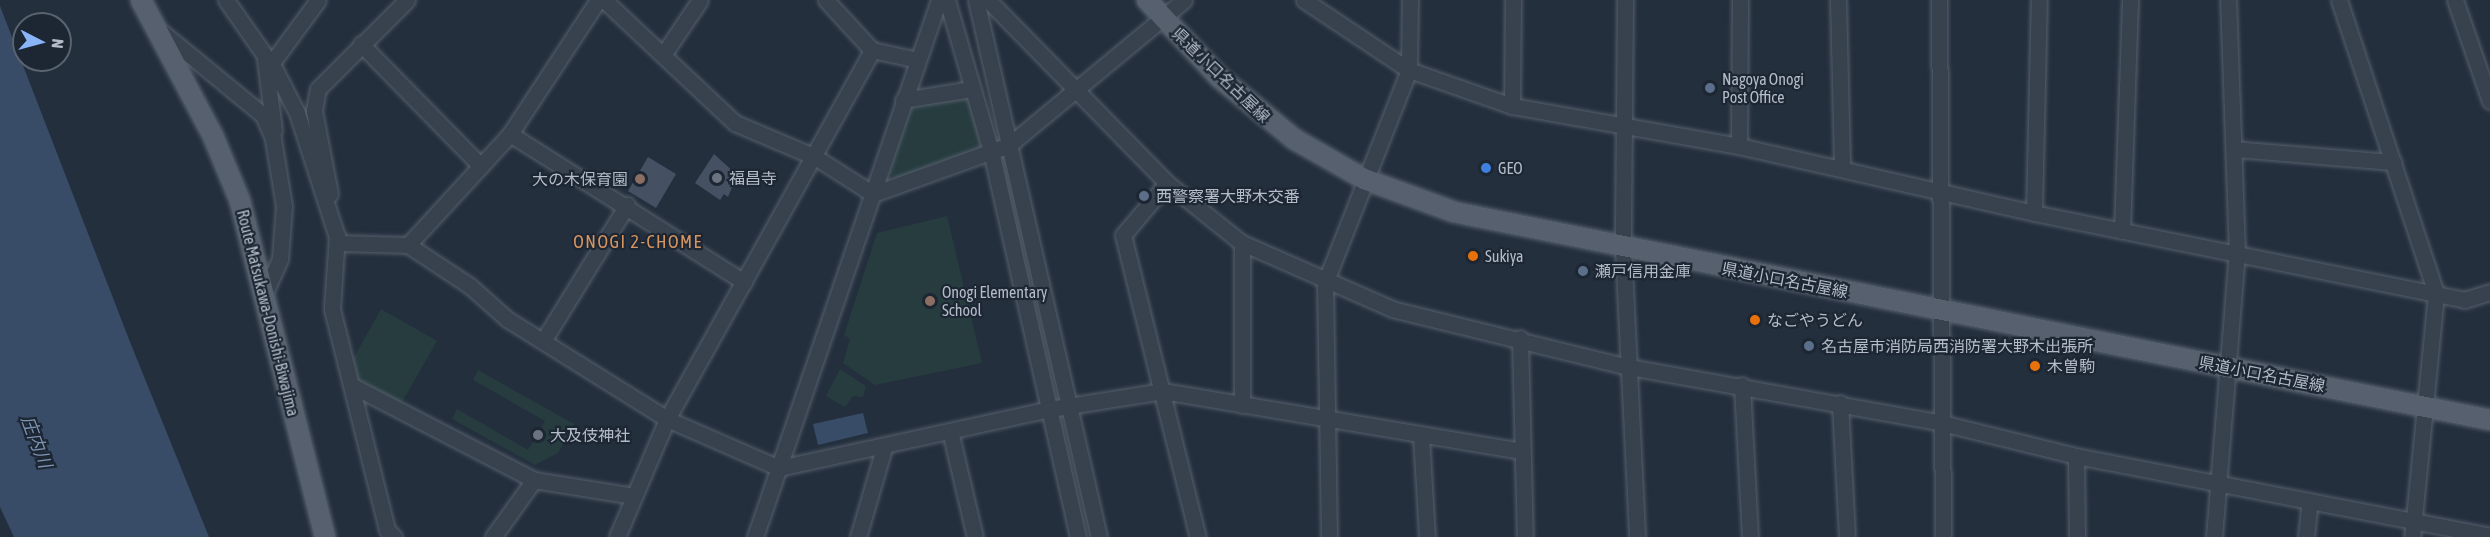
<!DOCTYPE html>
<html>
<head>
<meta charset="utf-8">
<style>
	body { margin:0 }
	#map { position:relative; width:2490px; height:537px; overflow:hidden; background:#242f3e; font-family:"Asap Condensed","Noto Sans JP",sans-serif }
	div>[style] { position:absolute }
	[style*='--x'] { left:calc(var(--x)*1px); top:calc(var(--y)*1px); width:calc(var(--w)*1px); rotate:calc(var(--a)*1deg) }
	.green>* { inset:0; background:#263c3f }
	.water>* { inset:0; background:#394c67 }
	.building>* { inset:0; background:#455162 }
	.roads { filter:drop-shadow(0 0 2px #565f6c) drop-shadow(0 0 2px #565f6c) }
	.minor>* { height:15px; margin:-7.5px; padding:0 7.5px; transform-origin:7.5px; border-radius:7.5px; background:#38414e }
	.major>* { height:20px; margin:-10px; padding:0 10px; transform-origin:10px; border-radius:10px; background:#56606e }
	.dots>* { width:16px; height:16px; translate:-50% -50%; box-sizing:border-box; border:3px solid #1d2633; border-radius:50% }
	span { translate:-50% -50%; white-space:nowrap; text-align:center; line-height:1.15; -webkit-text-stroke:4.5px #1d2633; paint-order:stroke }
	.street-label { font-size:16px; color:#b4bcc9 }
	.poi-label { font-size:16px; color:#b4bcc9 }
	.left { translate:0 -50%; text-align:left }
	.right { translate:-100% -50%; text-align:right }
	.neighbourhood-label { font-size:18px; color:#d59563; letter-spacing:1.5px }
	.water-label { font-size:18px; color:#7c92b1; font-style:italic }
	.north { position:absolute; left:12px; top:12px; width:60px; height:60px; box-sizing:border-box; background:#1d2633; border:2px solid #59626f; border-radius:50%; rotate:96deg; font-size:16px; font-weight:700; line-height:24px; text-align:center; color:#b4bcc9 }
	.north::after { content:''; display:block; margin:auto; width:21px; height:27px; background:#8ab4f8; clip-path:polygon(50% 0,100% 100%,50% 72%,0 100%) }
</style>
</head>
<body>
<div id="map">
	<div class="green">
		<i style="clip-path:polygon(969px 94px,985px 151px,896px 180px,889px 172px,911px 108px)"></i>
		<i style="clip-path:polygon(947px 216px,982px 363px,875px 385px,843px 363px,850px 339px,844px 335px,877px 233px)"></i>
		<i style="clip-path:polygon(381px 309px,437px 341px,401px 404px,357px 379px,353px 359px)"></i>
		<i style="clip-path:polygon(840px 369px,866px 386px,863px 397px,853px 396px,845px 407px,826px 396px)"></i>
		<i style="clip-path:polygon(478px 370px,574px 424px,558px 453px,535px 465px,452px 419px,457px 409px,528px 450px,545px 421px,473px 380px)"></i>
	</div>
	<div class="water">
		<i style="clip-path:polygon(0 6px,130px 342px,209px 537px,14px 537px,0 507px)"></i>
		<i style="clip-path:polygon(863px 413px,868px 433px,818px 445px,813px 424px)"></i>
	</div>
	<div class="building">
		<i style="clip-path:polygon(714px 154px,737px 175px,728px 197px,724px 194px,720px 200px,695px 183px)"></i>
		<i style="clip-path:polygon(648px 157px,676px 174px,656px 208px,628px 191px)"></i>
	</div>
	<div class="roads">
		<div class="minor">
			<i style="--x:226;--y:0;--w:85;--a:55"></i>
			<i style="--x:275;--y:70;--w:48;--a:62.9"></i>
			<i style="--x:297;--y:113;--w:137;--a:72.1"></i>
			<i style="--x:339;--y:243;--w:69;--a:1.7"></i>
			<i style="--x:408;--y:245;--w:151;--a:-47.4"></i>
			<i style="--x:510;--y:134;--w:160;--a:-56.7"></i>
			<i style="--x:604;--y:0;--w:180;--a:43.2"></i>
			<i style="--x:735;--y:123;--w:87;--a:23"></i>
			<i style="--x:815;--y:157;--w:69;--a:32.5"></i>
			<i style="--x:873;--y:194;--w:145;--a:-19.8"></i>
			<i style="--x:1009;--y:145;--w:227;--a:-39.6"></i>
			<i style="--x:826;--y:0;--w:68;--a:47.4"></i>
			<i style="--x:872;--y:50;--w:47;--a:12.3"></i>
			<i style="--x:947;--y:0;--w:157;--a:73.8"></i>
			<i style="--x:991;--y:151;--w:396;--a:77.3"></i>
			<i style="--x:976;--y:0;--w:551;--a:77.1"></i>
			<i style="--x:988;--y:0;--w:256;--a:45.6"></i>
			<i style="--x:1167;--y:183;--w:96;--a:38.7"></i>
			<i style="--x:1242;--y:243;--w:164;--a:23.7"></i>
			<i style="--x:1392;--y:309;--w:244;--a:13.8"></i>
			<i style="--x:1629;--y:367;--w:318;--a:10.1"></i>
			<i style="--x:1942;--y:423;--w:138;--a:13.8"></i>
			<i style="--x:2076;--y:456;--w:422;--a:10.9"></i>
			<i style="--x:1304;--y:0;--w:126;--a:33.7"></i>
			<i style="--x:1409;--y:70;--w:109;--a:19.3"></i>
			<i style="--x:1512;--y:106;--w:230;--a:10"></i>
			<i style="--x:1739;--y:146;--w:303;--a:12.8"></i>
			<i style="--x:2034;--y:213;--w:439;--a:11.4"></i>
			<i style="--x:2464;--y:300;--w:27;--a:-17"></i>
			<i style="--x:1625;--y:0;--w:248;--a:90.5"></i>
			<i style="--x:1623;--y:248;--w:289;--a:87.2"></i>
			<i style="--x:1838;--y:0;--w:167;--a:88.6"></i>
			<i style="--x:1939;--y:0;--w:537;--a:89.57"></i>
			<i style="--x:2339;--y:0;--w:310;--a:71.7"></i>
			<i style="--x:2436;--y:294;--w:244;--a:95.6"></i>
			<i style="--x:2455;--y:0;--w:107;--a:70.9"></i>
			<i style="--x:163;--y:33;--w:129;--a:39.4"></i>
			<i style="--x:263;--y:115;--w:26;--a:67"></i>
			<i style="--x:273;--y:139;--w:68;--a:80.7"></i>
			<i style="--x:284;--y:206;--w:53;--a:94.3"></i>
			<i style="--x:280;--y:259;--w:34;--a:114"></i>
			<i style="--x:361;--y:44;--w:171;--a:45.5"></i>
			<i style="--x:663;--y:55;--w:66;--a:-56.1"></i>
			<i style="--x:265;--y:59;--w:72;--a:82.8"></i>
			<i style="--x:271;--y:64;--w:79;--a:-53.7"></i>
			<i style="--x:903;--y:100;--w:70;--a:-9.1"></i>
			<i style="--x:1512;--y:106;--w:106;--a:-89.5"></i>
			<i style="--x:510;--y:134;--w:277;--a:32.3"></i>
			<i style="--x:1739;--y:146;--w:146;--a:-89.6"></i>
			<i style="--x:2234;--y:149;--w:160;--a:4.7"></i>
			<i style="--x:1167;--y:183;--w:68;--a:130.2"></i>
			<i style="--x:1123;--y:235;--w:311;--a:76.1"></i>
			<i style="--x:330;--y:194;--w:85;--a:-100.9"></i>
			<i style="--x:314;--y:111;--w:22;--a:-80"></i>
			<i style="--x:318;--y:89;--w:126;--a:-45"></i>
			<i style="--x:2034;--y:213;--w:213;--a:-88.7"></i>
			<i style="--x:2122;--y:231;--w:231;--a:-88"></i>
			<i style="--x:337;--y:235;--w:74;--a:93.9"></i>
			<i style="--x:332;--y:309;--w:228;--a:76"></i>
			<i style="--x:387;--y:530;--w:10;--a:45"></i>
			<i style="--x:408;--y:245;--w:74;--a:33.5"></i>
			<i style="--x:470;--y:286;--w:50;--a:41.7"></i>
			<i style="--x:507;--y:319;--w:189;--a:32"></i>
			<i style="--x:667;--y:419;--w:122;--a:23.6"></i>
			<i style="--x:779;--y:468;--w:277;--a:-12.3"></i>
			<i style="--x:1050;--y:409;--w:114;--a:-9.1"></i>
			<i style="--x:1163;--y:391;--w:362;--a:9.5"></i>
			<i style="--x:1520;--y:338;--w:199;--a:88.6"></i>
			<i style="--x:543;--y:341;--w:160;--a:-58.3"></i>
			<i style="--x:1742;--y:385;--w:152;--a:87"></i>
			<i style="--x:353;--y:386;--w:204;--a:27.4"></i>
			<i style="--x:534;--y:480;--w:101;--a:9.1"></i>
			<i style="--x:1840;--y:403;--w:134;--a:87"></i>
			<i style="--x:1242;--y:405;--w:162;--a:-90"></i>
			<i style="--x:951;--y:435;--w:105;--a:76.8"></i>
			<i style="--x:1421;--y:436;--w:101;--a:86.6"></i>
			<i style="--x:2076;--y:456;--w:81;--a:89.3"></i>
			<i style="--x:493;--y:537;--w:70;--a:-54.3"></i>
			<i style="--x:617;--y:537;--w:128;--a:-67"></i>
			<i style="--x:667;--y:419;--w:422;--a:-60.9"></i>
			<i style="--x:755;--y:537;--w:568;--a:-71.09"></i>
			<i style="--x:858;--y:537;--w:93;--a:-73.7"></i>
			<i style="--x:1329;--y:537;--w:254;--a:-90.9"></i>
			<i style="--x:1325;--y:283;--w:229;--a:-68.5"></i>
			<i style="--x:1409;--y:70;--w:70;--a:-89.2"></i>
			<i style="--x:2214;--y:537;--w:284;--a:-85.4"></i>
			<i style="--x:2237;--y:254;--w:254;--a:-92"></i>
			<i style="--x:2306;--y:537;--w:36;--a:-84"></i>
		</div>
		<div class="major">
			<i style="--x:141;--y:0;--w:154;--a:62.1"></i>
			<i style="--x:213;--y:136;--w:70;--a:67.4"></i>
			<i style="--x:240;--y:201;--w:347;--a:75.8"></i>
			<i style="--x:1147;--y:0;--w:107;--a:46.9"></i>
			<i style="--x:1220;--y:78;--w:96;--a:39.5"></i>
			<i style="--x:1294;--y:139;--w:81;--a:29.7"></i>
			<i style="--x:1364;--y:179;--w:96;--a:20.1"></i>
			<i style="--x:1454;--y:212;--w:1057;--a:11.35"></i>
		</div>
	</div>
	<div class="dots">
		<i style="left:1710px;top:88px;background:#5c6f8a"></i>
		<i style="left:1486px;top:168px;background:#3f7fe0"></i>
		<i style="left:717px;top:178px;background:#6b7280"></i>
		<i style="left:640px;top:179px;background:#8d6e63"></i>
		<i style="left:1144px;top:196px;background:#5c6f8a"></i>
		<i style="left:1473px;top:256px;background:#e8710a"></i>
		<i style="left:1583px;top:271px;background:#5c6f8a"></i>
		<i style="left:930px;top:301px;background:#8d6e63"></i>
		<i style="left:1755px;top:320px;background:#e8710a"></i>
		<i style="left:1809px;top:346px;background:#5c6f8a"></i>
		<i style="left:2035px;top:366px;background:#e8710a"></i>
		<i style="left:538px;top:435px;background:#6b7280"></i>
	</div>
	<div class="street-label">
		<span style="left:1221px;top:75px;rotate:44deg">県道小口名古屋線</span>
		<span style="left:1785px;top:280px;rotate:11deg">県道小口名古屋線</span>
		<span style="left:268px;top:313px;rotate:76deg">Route Matsukawa-Donishi-Biwajima</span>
		<span style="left:2262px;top:374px;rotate:11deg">県道小口名古屋線</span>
	</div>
	<div class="poi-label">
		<span class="left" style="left:1722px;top:88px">Nagoya Onogi<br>Post Office</span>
		<span class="left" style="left:1498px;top:168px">GEO</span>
		<span class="left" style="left:729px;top:178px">福昌寺</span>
		<span class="right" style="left:628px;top:179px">大の木保育園</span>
		<span class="left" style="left:1156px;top:196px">西警察署大野木交番</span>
		<span class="left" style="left:1485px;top:256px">Sukiya</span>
		<span class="left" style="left:1595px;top:271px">瀬戸信用金庫</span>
		<span class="left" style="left:942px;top:301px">Onogi Elementary<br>School</span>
		<span class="left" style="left:1767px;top:320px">なごやうどん</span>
		<span class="left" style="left:1821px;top:346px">名古屋市消防局西消防署大野木出張所</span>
		<span class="left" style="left:2047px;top:366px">木曽駒</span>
		<span class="left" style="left:550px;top:435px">大及伎神社</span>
	</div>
	<div class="neighbourhood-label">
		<span style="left:638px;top:242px">ONOGI 2-CHOME</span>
	</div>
	<div class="water-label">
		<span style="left:36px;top:442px;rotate:69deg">庄内川</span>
	</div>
	<div class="north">N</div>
</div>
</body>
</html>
